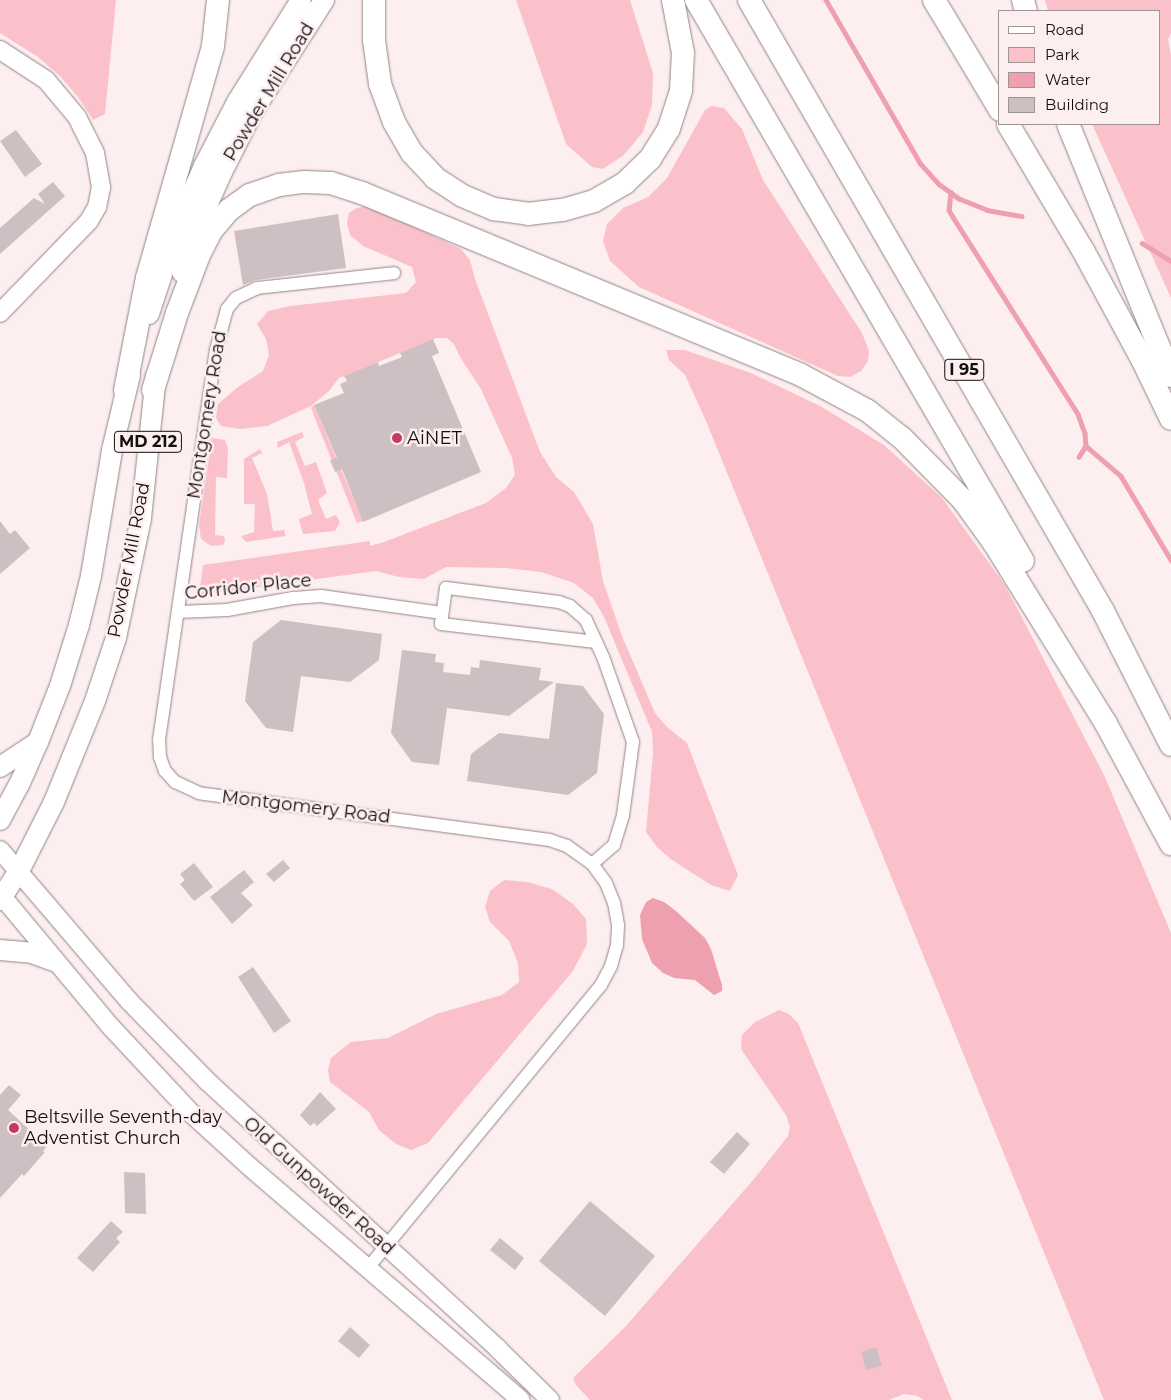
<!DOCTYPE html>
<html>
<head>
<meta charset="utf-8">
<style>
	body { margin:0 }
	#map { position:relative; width:1171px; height:1400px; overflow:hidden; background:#fdeef0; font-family:Montserrat,sans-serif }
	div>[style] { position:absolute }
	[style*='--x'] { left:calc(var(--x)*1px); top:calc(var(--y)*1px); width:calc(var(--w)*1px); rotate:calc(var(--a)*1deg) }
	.green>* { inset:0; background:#fac1ca }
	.water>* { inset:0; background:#eea0af }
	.stream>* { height:4.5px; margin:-2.25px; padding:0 2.25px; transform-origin:2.25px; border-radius:2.25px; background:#eea0af }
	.building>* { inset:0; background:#cec0c2 }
	.roads { filter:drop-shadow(0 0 1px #918486) drop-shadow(0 0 1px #918486) }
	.street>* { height:12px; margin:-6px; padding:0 6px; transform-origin:6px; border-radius:6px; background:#fff }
	.secondary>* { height:18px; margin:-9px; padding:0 9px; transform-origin:9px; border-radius:9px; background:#fff }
	.primary>* { height:20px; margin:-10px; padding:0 10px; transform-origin:10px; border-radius:10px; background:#fff }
	.highway>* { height:22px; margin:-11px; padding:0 11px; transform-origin:11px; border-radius:11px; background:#fff }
	.dots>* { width:14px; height:14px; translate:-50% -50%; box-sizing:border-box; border:2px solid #fdeef0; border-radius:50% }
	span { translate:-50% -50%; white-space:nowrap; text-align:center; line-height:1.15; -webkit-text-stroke:5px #fdeef0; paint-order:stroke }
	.shield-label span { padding:1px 4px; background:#fdeef0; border:1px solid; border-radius:4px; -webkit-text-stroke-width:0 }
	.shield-label { font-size:16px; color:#130f0f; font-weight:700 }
	.street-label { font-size:18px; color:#130f0f }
	.poi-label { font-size:18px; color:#130f0f }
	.left { translate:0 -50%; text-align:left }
	.legend { position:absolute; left:998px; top:10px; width:162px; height:115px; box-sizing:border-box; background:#fdeef0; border:1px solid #9f9596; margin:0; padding:6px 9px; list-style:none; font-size:15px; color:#130f0f }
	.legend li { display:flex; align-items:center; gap:10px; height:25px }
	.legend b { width:25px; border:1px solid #9f9596 }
</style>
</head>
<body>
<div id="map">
	<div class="green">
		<i style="clip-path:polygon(0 0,116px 0,105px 114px,93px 120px,78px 97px,61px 77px,38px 57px,0 33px)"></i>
		<i style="clip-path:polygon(516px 0,630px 0,653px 73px,652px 105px,643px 132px,624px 155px,603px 169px,592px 167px,566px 144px)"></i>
		<i style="clip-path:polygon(1045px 0,1171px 0,1171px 33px,1168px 39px,1171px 56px,1171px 298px,1092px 124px,1160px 124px,1160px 11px,1048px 11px)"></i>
		<i style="clip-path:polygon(711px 106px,724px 108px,742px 129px,763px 180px,862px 333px,869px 351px,868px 361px,861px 371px,850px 377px,838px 376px,639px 287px,610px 261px,603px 241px,607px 224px,623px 208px,648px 197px,667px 178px,705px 110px)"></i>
		<i style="clip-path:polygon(370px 206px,461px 249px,470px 260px,475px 279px,540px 452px,556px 477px,574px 492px,593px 524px,603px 581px,622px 636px,655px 713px,667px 727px,687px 743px,738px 875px,730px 891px,711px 885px,672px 860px,657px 847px,646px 832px,653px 753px,652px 732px,604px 617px,593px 598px,574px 583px,541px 572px,506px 568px,446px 567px,424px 579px,399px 577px,376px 571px,199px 595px,203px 565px,370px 541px,370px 546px,384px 542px,486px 503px,506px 488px,515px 475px,512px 458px,481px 389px,460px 357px,454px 344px,447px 338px,437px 338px,339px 378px,329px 391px,311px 406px,267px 426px,240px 429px,221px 426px,216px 418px,218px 404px,238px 387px,263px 371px,269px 355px,266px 339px,257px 324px,268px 311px,290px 306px,406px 293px,416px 282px,412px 267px,363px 246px,350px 235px,347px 223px,349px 213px,357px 208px)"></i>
		<i style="clip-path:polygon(666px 350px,685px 350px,751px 373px,822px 407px,884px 445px,942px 498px,1005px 585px,1104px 775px,1171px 933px,1171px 1400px,1104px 1400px,706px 421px,685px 375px,669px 360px)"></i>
		<i style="clip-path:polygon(314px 405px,363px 521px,357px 523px,314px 416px,311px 407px)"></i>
		<i style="clip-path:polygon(302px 432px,304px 437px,295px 442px,305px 466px,316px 462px,327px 493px,318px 500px,326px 519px,336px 515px,340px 522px,335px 531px,303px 534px,299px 519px,312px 514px,304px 483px,289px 442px,278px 448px,277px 442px)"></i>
		<i style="clip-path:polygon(212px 438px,225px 440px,228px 448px,227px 478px,216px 477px,215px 535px,224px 536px,225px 541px,223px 545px,211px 546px,201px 539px,199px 525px)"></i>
		<i style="clip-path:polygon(260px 449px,262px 453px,252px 458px,267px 494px,273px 531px,284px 530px,286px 536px,246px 542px,241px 536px,254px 532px,255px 504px,244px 504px,244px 459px)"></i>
		<i style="clip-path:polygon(504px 880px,527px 882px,552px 889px,573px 904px,586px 919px,587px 944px,573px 971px,428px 1143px,411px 1150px,396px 1144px,379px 1130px,369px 1112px,330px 1082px,328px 1070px,331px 1058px,351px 1042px,388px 1038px,436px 1014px,502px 995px,519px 982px,518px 963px,509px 941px,490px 922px,485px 907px,490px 891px)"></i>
		<i style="clip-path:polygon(779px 1010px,789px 1014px,798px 1023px,952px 1400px,923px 1400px,918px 1396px,904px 1394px,889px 1400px,590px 1400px,576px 1385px,573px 1378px,626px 1326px,754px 1179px,788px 1136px,790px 1127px,786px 1115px,741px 1049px,742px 1035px,755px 1022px)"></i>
	</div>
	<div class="water">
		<i style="clip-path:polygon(653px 898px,664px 902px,676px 911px,705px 938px,711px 949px,722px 985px,722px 991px,714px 995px,695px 980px,674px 978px,663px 973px,652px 963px,642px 939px,640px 915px,646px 902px)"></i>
	</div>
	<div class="stream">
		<i style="--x:826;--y:0;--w:188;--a:60"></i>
		<i style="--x:920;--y:163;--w:28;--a:48"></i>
		<i style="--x:939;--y:184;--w:24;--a:36"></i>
		<i style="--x:958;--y:198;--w:31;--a:22"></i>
		<i style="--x:987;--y:210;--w:35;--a:10"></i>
		<i style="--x:951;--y:192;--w:18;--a:96"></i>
		<i style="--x:949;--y:210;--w:8;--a:60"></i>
		<i style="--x:953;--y:217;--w:233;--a:57.6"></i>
		<i style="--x:1078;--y:414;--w:20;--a:70"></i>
		<i style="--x:1085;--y:433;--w:13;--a:86"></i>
		<i style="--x:1086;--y:446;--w:13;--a:122"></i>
		<i style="--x:1142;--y:243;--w:34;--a:32"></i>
		<i style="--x:1086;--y:446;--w:46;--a:40.6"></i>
		<i style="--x:1121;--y:476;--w:98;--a:59.2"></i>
	</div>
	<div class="building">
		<i style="clip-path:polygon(16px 130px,42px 164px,25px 177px,0 141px)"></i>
		<i style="clip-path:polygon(53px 182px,65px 196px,0 254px,0 228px,34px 198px,45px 204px,38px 194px)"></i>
		<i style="clip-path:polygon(338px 214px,346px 268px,256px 280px,243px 285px,234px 231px)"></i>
		<i style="clip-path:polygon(433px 339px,439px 353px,432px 356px,481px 472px,363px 522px,342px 469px,335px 472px,330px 460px,337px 458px,314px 405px,344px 393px,340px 384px,347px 381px,344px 376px,378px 362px,379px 366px,402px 357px,400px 353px)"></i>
		<i style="clip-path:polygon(0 521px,10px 534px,15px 530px,30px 548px,0 574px)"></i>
		<i style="clip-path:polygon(281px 620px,382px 634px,379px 660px,350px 682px,301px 676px,293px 732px,266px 728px,245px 701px,253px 642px)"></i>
		<i style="clip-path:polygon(402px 650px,436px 654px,435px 662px,444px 663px,443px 672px,470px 675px,471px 667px,479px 668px,480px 660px,541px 668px,539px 680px,554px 682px,509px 716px,447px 708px,439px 765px,412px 762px,391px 733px)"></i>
		<i style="clip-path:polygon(556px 683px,583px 686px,604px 714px,597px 773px,568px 795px,467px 781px,471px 754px,499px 733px,549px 739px)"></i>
		<i style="clip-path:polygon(283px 860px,290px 868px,274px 882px,266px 874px)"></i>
		<i style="clip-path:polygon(194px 863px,213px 887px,194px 901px,180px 884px,185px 880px,180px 874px)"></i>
		<i style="clip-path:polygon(244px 870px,254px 882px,241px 893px,253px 905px,232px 924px,210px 897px)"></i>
		<i style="clip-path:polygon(253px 967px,291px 1021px,274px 1033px,238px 977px)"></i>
		<i style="clip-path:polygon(9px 1085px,21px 1095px,8px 1110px,47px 1146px,43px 1151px,45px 1152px,24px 1176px,22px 1174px,0 1198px,0 1095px)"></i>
		<i style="clip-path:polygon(320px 1092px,336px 1109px,317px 1126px,314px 1123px,310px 1126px,300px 1115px)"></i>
		<i style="clip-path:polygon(737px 1132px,750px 1144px,724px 1174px,710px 1162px)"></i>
		<i style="clip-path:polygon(124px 1172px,145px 1173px,146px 1214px,125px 1213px)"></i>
		<i style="clip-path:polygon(590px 1201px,655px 1256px,605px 1316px,539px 1261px)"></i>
		<i style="clip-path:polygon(111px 1221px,123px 1232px,116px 1238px,120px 1242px,93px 1272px,77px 1258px)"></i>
		<i style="clip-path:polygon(500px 1238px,524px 1258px,515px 1270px,490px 1250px)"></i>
		<i style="clip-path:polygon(350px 1327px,370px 1345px,359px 1358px,338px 1341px)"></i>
		<i style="clip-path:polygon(876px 1347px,882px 1366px,866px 1370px,861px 1352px)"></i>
	</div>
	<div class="roads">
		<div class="street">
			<i style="--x:178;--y:612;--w:49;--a:-2.3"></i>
			<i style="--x:227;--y:610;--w:67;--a:-10.3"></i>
			<i style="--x:293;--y:598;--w:28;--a:-4"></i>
			<i style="--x:321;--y:596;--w:122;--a:8"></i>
			<i style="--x:592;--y:864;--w:29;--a:-41"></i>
			<i style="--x:614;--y:845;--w:31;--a:-73"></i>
			<i style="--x:623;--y:815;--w:74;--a:-82.2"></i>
			<i style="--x:633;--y:742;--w:90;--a:-109.4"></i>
			<i style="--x:603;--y:657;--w:41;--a:-114.7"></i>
			<i style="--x:586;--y:620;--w:21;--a:-139"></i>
			<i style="--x:570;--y:606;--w:12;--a:-160"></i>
			<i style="--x:559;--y:602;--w:114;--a:-172.9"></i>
			<i style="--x:446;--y:588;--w:36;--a:98"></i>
			<i style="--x:441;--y:624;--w:156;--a:6.6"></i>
			<i style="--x:367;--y:1269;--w:368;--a:-50.5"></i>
			<i style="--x:601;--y:985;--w:21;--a:-62"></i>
			<i style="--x:611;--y:966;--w:22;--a:-74"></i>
			<i style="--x:617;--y:945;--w:20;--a:-87"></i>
			<i style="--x:618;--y:925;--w:22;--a:-100"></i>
			<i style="--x:614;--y:903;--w:22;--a:-112"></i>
			<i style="--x:606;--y:883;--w:24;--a:-126"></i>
			<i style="--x:592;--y:864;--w:31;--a:-144"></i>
			<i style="--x:567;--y:846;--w:18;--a:-161"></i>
			<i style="--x:550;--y:840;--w:354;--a:-172.4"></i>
			<i style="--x:199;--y:793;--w:26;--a:-155"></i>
			<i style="--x:175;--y:782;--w:15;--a:-132"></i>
			<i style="--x:165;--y:771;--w:15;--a:-110"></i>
			<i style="--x:160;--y:757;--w:17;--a:-93"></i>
			<i style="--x:159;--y:740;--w:394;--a:-81.7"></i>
			<i style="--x:216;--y:350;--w:42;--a:-75"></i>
			<i style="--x:227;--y:309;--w:14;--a:-51"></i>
			<i style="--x:236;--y:298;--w:23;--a:-25"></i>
			<i style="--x:257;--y:288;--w:138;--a:-6.2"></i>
		</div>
		<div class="secondary">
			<i style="--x:0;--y:50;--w:55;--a:33.1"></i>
			<i style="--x:46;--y:80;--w:48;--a:50"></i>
			<i style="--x:77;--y:117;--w:40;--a:63.4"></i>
			<i style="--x:95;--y:153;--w:35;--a:80"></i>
			<i style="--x:101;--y:187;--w:20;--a:101"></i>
			<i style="--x:97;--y:207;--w:16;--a:120"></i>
			<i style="--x:89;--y:221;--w:128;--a:134.1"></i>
			<i style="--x:0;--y:850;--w:199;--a:49.5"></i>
			<i style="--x:129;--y:1001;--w:112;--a:45.7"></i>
			<i style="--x:207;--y:1081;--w:396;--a:42.6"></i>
			<i style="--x:498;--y:1349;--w:73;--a:44.4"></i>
			<i style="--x:0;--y:894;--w:173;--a:50.2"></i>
			<i style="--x:111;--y:1027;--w:120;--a:47"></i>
			<i style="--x:193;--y:1115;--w:77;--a:42.4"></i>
			<i style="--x:250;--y:1167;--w:357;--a:40.7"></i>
		</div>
		<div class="primary">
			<i style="--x:182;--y:272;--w:41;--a:-71.6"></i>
			<i style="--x:195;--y:233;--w:67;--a:-66.1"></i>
			<i style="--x:222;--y:172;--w:68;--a:-63.1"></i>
			<i style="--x:253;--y:111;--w:132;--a:-57.4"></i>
			<i style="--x:149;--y:314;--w:93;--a:-71.8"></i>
			<i style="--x:178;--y:226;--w:65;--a:-66.6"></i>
			<i style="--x:204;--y:166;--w:72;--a:-62.7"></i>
			<i style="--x:237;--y:102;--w:120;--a:-57.9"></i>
			<i style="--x:0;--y:767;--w:45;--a:-33.3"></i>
			<i style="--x:0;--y:820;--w:40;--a:-62"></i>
			<i style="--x:19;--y:785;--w:47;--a:-66.2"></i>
			<i style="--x:38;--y:742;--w:60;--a:-68.6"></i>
			<i style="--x:60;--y:686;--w:64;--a:-72.7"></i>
			<i style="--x:79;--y:625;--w:50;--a:-76.2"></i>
			<i style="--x:91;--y:576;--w:128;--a:-80.5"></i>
			<i style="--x:112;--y:450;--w:77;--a:-76.5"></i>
			<i style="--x:0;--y:900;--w:35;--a:-57"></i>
			<i style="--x:19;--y:871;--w:77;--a:-63.1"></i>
			<i style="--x:54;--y:802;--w:109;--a:-67.9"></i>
			<i style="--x:95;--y:701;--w:66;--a:-71.6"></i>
			<i style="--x:116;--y:638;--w:123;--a:-78.2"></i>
			<i style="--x:141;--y:518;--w:143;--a:-84"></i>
			<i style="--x:0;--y:950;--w:32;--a:5"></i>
			<i style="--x:32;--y:953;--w:23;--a:20"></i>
		</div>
		<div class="highway">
			<i style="--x:374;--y:0;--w:40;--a:90"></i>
			<i style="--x:374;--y:40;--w:44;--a:82.2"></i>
			<i style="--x:380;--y:84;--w:40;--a:69.8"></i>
			<i style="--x:394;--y:122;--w:36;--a:60"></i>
			<i style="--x:412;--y:153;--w:34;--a:47"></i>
			<i style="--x:435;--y:178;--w:33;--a:33"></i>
			<i style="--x:463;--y:196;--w:34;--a:23"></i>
			<i style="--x:494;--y:209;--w:34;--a:8"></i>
			<i style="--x:528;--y:214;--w:35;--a:-7"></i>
			<i style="--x:563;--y:210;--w:32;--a:-16"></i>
			<i style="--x:594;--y:201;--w:36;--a:-30"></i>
			<i style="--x:625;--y:183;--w:35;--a:-44"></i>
			<i style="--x:650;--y:159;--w:36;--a:-58"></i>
			<i style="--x:669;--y:128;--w:40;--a:-72"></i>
			<i style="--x:681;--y:90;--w:37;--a:-87"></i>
			<i style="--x:683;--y:53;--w:54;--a:-100.7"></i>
			<i style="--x:696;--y:0;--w:649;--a:59.76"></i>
			<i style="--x:749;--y:0;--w:706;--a:59.91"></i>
			<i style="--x:1103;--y:611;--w:150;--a:63.1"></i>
			<i style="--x:934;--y:0;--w:128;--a:59"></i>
			<i style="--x:1023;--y:0;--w:11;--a:75"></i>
			<i style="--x:1008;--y:124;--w:149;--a:59.3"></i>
			<i style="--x:1084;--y:252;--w:124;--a:61.6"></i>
			<i style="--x:1143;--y:361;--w:64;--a:64.2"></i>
			<i style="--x:1068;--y:124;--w:272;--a:67.8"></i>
			<i style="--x:125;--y:390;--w:114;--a:-78.9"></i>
			<i style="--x:147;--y:278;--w:241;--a:-74.1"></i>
			<i style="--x:213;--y:46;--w:46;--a:-83.8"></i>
			<i style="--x:153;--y:390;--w:81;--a:-72.7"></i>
			<i style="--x:177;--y:313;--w:62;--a:-69.2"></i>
			<i style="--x:199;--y:255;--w:28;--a:-63"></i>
			<i style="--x:212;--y:230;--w:26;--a:-50"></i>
			<i style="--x:229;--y:210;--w:26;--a:-36"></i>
			<i style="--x:250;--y:195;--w:31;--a:-19"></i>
			<i style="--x:279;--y:185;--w:25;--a:-7"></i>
			<i style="--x:304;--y:182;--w:27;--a:2"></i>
			<i style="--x:331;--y:183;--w:33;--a:18"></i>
			<i style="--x:362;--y:193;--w:475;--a:22.5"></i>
			<i style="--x:801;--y:375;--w:76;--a:28.2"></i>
			<i style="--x:868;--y:411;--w:43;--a:38.5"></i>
			<i style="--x:902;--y:438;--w:87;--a:45.5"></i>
			<i style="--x:963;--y:500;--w:53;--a:54.2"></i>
			<i style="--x:994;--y:543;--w:211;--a:58.2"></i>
			<i style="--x:1105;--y:722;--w:139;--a:61.6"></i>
		</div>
	</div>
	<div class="dots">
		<i style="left:397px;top:438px;background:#c63863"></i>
		<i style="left:14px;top:1128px;background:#c63863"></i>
	</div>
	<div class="shield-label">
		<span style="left:964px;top:370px">I 95</span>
		<span style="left:148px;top:442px">MD 212</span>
	</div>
	<div class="street-label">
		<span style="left:269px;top:92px;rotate:-59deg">Powder Mill Road</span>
		<span style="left:207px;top:415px;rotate:-81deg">Montgomery Road</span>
		<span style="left:129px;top:560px;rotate:-79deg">Powder Mill Road</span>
		<span style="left:248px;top:587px;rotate:-6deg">Corridor Place</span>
		<span style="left:306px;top:807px;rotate:7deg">Montgomery Road</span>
		<span style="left:319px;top:1186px;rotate:42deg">Old Gunpowder Road</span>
	</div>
	<div class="poi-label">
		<span class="left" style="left:407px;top:438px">AiNET</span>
		<span class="left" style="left:24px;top:1128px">Beltsville Seventh-day<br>Adventist Church</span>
	</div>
	<ul class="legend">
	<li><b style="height:6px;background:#fff"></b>Road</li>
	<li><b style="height:14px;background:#fac1ca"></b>Park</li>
	<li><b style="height:14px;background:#eea0af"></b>Water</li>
	<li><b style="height:14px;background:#cec0c2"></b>Building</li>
	</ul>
</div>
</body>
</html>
